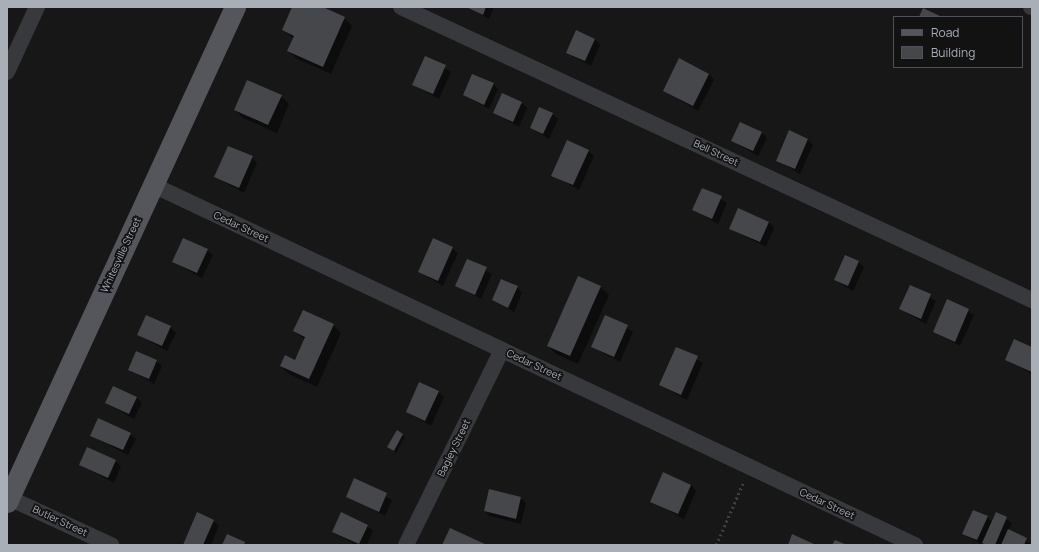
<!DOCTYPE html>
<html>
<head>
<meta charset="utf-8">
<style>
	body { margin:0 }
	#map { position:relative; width:1039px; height:552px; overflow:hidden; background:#171718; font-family:Manrope,sans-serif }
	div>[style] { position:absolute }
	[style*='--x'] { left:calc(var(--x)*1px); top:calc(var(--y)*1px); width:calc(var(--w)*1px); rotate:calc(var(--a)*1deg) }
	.shadow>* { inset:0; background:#0007 }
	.building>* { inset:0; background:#46474b }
	.path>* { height:2.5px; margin-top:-1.25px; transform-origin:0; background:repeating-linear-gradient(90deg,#3e4044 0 2px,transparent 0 5px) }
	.minor>* { height:16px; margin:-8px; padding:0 8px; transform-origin:8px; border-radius:8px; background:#38393d }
	.major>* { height:21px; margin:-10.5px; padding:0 10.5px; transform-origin:10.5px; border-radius:10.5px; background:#54565c }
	span { translate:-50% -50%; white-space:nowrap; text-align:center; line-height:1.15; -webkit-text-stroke:3.5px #121213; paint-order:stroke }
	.street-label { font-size:10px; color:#a9afb7 }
	.frame { position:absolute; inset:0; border:8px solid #a9afb7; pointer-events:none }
	.legend { position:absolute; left:893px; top:16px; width:130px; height:52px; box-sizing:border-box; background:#121213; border:1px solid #4e5155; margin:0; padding:5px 7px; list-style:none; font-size:12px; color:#a9afb7 }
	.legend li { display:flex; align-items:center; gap:8px; height:20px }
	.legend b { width:20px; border:1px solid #4e5155 }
</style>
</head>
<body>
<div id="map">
	<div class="shadow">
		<i style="clip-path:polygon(293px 7px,320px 7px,344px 18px,352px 26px,331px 74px,297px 59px,288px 51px,294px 39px,283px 30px)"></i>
		<i style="clip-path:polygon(466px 7px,494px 7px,489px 19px)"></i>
		<i style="clip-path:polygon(595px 39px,600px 45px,591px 66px,567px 53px)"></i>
		<i style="clip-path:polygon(425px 57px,451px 72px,439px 99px,413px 85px)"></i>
		<i style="clip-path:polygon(709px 74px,714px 80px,698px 111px,664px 91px)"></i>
		<i style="clip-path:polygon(493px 84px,498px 89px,489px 109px,464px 95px)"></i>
		<i style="clip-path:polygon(281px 96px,289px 104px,277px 133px,243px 118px,235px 110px)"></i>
		<i style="clip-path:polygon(522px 103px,527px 108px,519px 127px,494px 113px)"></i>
		<i style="clip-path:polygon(552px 114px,558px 119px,549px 139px,531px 128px)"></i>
		<i style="clip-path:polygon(762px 133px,767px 138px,758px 156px,732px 141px)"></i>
		<i style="clip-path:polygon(808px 140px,813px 145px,800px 174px,777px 160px)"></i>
		<i style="clip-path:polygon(588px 151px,594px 156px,579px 190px,553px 175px)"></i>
		<i style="clip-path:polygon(252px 157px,257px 163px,244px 193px,215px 177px)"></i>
		<i style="clip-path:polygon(703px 189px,727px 203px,718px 224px,694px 210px)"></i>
		<i style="clip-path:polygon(769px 222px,774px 228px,766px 247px,730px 229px)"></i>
		<i style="clip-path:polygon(452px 248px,458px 253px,443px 286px,419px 272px)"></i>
		<i style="clip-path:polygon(207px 250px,213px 255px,202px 278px,173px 262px)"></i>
		<i style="clip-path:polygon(468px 260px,492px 274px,481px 299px,456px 286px)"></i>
		<i style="clip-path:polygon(858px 262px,864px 267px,853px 291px,835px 280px)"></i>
		<i style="clip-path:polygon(579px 277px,601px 287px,609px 295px,578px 364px,556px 354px,548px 346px)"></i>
		<i style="clip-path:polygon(910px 286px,936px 301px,926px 324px,900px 309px)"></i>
		<i style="clip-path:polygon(517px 287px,522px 293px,514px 312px,493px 300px)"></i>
		<i style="clip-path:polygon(948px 301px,974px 315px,960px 346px,934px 332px)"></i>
		<i style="clip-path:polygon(606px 316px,633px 332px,620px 362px,592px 347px)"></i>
		<i style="clip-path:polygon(333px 325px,341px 333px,317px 387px,289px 374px,281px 366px,296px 361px,305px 340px,294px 331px)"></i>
		<i style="clip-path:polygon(170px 327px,176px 333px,167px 351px,138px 335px)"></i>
		<i style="clip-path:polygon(676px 348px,703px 363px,687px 400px,660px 385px)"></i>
		<i style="clip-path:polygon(1032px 348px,1032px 374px,1006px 359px)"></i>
		<i style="clip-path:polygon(156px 361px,162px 366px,154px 384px,129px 369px)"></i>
		<i style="clip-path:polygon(438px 392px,444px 397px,431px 426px,407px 412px)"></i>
		<i style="clip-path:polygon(136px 397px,142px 403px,134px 419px,106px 403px)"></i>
		<i style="clip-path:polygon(397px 432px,405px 437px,396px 453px,389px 447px)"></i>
		<i style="clip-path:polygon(130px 434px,136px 439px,128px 455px,92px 436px)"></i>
		<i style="clip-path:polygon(115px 461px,121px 466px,114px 483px,80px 465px)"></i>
		<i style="clip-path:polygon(354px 480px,392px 500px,385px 516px,347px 496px)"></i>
		<i style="clip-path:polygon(691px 485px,696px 491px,684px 519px,651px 501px)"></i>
		<i style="clip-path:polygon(521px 498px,526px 503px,521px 524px,490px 516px,485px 511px)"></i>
		<i style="clip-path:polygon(997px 514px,1012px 523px,1009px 531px,1032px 545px,982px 545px,963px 534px,987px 517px,993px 523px)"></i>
		<i style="clip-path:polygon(214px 521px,219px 526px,211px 545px,184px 545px)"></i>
		<i style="clip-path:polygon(367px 526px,373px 531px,367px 545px,356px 545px,333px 532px)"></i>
	</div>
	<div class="building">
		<i style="clip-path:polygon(292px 7px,323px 7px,345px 17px,323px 67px,287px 51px,294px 36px,282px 30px)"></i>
		<i style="clip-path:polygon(466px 7px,486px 7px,483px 15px)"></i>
		<i style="clip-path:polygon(923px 8px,942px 17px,919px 17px)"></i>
		<i style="clip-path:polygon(576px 30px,595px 39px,585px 61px,566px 53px)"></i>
		<i style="clip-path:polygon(425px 56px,446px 65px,433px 94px,412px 85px)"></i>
		<i style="clip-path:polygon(679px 58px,709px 74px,693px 106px,663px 91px)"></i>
		<i style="clip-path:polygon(472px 74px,494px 83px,484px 105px,463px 95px)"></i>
		<i style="clip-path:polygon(247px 80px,282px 95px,268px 125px,234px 110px)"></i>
		<i style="clip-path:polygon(502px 93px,522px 102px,513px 122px,493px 113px)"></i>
		<i style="clip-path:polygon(539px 107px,553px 113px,543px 134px,530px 128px)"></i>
		<i style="clip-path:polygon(740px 122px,762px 132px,753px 151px,731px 141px)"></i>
		<i style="clip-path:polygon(789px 130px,808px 139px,795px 169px,776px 161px)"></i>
		<i style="clip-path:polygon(567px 140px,589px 150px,573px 185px,551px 176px)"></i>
		<i style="clip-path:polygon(228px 146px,253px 156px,239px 188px,214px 177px)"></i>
		<i style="clip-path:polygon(702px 188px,722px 196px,712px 219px,692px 210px)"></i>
		<i style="clip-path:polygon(738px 208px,769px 222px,760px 242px,729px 229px)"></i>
		<i style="clip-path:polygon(183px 238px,208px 249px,197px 273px,172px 262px)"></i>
		<i style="clip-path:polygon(433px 238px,453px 247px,438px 281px,418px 272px)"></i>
		<i style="clip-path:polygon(845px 255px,859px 261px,848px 286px,834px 280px)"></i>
		<i style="clip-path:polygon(467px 259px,487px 267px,475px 295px,455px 286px)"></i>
		<i style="clip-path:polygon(578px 276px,601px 286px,570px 356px,547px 346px)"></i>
		<i style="clip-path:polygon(501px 279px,518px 286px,508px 308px,492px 300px)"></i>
		<i style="clip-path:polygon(910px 285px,931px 294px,921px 319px,899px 309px)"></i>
		<i style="clip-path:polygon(947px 299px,969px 309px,955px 342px,933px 332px)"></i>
		<i style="clip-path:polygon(303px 310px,334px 324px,309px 379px,280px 366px,285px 355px,295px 360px,305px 337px,293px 331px)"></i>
		<i style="clip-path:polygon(146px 315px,171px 326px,162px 346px,137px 335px)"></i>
		<i style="clip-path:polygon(605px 315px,628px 325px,614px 357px,591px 347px)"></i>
		<i style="clip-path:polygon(1014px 339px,1032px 347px,1032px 372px,1005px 360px)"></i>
		<i style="clip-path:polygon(676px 347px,698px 356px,681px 395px,659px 385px)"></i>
		<i style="clip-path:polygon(136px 351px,157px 360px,149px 379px,128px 370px)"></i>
		<i style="clip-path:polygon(419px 382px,439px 391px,425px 421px,406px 412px)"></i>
		<i style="clip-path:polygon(113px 386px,137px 397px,129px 414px,105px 403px)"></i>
		<i style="clip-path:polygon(98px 418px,131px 433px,123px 450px,90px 436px)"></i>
		<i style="clip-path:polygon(397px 430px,403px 434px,394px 451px,387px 447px)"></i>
		<i style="clip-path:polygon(87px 447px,116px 460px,108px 478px,79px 465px)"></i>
		<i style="clip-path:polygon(663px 472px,691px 485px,678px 514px,650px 502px)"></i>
		<i style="clip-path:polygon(354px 478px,387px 493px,379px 512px,346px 497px)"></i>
		<i style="clip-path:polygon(489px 489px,521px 497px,516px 519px,484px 511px)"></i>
		<i style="clip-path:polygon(973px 510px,988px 516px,977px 540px,962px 534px)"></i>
		<i style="clip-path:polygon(197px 512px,214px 520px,203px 545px,183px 545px)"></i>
		<i style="clip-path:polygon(341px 512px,368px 525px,359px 544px,332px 532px)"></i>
		<i style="clip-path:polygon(996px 512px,1007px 517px,995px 545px,986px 545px,982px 543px)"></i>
		<i style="clip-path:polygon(450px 528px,487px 545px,442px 545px)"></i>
		<i style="clip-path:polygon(1008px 529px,1027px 538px,1024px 545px,1001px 545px)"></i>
		<i style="clip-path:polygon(227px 534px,245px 542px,244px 545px,222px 545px)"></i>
		<i style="clip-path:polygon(792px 534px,814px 544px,813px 545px,788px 545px)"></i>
		<i style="clip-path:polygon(835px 540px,847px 545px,832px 545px)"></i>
	</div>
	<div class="path">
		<i style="--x:716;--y:545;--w:70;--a:-66.4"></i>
	</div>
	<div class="minor">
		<i style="--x:401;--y:7;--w:696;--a:24.91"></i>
		<i style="--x:1031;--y:7;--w:1;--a:0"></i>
		<i style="--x:7;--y:72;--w:72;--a:-65.2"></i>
		<i style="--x:153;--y:185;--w:843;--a:25.29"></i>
		<i style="--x:7;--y:497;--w:115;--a:24.8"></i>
		<i style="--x:406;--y:545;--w:217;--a:-63.8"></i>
	</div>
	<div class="major">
		<i style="--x:7;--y:502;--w:545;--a:-65.27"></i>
	</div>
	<div class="street-label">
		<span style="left:716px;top:153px;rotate:25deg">Bell Street</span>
		<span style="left:241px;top:227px;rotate:25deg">Cedar Street</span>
		<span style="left:121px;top:255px;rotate:-65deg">Whitesville Street</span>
		<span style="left:534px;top:365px;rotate:25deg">Cedar Street</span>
		<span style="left:454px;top:448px;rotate:-64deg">Bagley Street</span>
		<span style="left:827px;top:504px;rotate:25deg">Cedar Street</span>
		<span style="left:60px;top:521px;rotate:25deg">Butler Street</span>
	</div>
	<div class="frame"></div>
	<ul class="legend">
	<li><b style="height:5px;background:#54565c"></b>Road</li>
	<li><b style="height:11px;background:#46474b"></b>Building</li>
	</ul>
</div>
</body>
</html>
